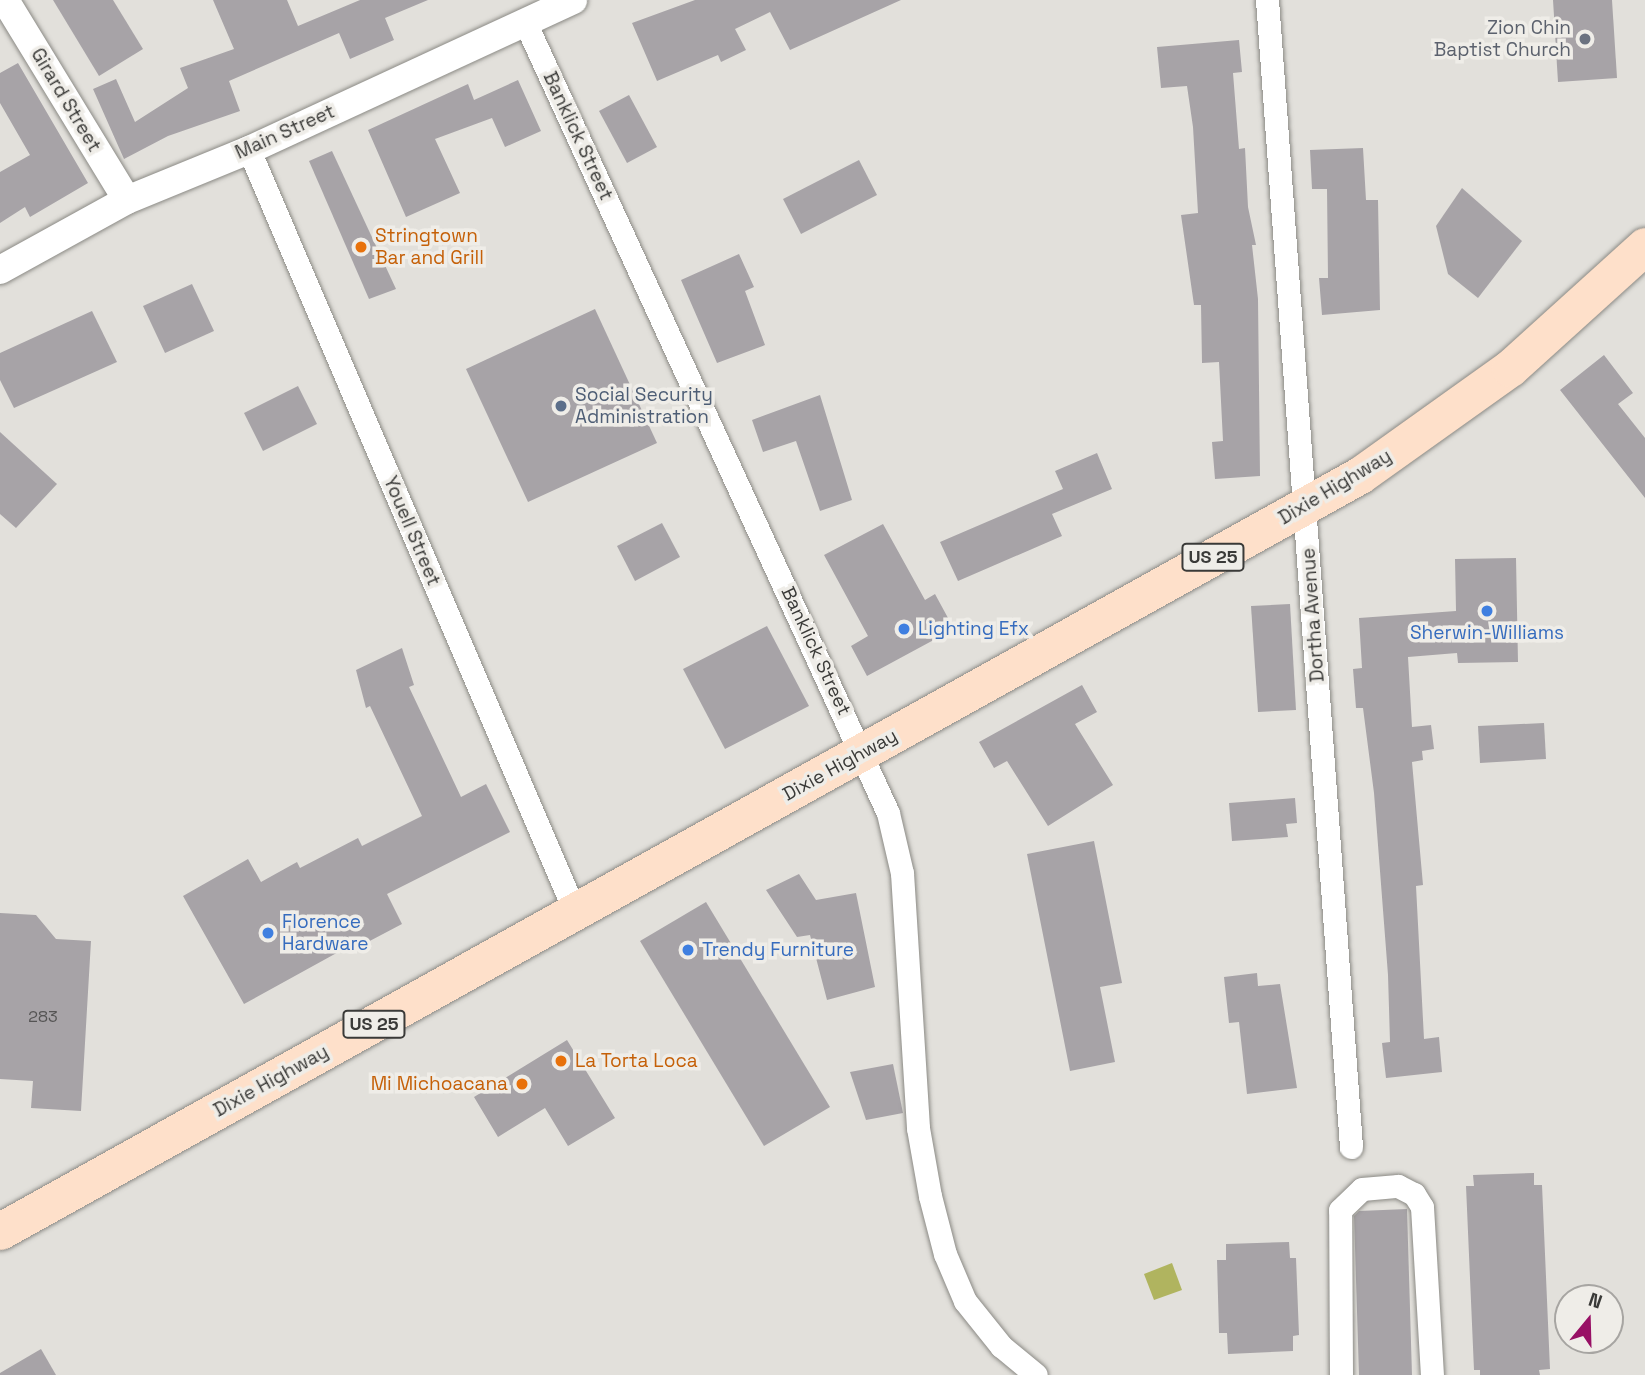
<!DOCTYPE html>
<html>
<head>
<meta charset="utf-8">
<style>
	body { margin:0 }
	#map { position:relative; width:1645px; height:1375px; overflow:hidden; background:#e2e0db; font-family:"Space Grotesk",sans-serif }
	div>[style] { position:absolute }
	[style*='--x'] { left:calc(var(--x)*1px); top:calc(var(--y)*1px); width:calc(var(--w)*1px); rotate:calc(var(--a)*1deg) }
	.green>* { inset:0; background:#b0b45f }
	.building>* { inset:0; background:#a7a3a7 }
	.roads { filter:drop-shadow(0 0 2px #8b8a85) drop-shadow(0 0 2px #8b8a85) }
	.minor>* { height:23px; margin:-11.5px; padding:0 11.5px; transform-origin:11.5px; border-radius:11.5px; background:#fff }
	.tertiary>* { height:28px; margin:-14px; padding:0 14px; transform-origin:14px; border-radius:14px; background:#fff }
	.primary>* { height:37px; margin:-18.5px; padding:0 18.5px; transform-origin:18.5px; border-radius:18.5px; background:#fee0ca }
	.dots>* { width:19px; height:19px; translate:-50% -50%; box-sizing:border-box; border:4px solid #efede8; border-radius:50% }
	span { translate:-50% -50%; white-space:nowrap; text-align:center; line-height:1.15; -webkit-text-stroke:7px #efede8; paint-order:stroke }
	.number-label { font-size:16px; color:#555454 }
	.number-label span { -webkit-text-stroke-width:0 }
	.shield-label span { padding:2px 5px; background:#efede8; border:2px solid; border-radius:5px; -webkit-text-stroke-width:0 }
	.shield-label { font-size:18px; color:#3a3a38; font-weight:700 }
	.worship-label { font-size:19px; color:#5b616d }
	.right { translate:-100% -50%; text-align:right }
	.street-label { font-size:19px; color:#3a3a38 }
	.food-label { font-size:19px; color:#c56008 }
	.left { translate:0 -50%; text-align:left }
	.service-label { font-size:19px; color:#4e5e75 }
	.shop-label { font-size:19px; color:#366cbe }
	.north { position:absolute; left:1554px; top:1284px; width:70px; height:70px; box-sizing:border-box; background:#efede8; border:2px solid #a7a5a2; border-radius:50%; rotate:19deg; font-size:19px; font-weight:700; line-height:28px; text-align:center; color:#3a3a38 }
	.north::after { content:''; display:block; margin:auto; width:24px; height:32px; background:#981065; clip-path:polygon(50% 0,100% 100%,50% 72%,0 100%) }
</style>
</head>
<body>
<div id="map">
	<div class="green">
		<i style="clip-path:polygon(1172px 1263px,1182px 1290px,1154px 1300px,1144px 1274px)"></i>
	</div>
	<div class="building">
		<i style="clip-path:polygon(53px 0,113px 0,143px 49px,99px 76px)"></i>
		<i style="clip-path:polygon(213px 0,287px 0,298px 26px,360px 0,428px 0,385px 18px,394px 40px,350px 59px,339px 33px,229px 81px,240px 111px,168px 136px,124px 159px,93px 89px,116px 79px,135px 122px,188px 88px,180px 68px,234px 49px)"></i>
		<i style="clip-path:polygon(695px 0,901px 0,790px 50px,770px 12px,735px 29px,746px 50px,721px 62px,718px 55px,657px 81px,632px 23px)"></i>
		<i style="clip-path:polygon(1553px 0,1612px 0,1617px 78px,1558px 82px)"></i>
		<i style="clip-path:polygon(1239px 40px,1242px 72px,1233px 73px,1239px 149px,1245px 148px,1248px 207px,1256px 245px,1252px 245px,1258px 299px,1260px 476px,1215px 479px,1212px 442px,1223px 441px,1219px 362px,1202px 363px,1201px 305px,1194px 305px,1181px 215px,1198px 213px,1193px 127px,1187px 86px,1161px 88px,1157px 47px)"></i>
		<i style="clip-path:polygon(18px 63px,88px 183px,30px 217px,25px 207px,0 223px,0 172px,30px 155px,0 103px,0 73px)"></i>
		<i style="clip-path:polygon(518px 80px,541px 131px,505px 147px,492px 118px,435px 139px,460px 193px,406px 217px,368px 130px,468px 84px,474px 100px)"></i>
		<i style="clip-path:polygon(629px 95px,657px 147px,627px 163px,599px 111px)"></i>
		<i style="clip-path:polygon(1363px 148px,1366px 200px,1378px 200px,1380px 310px,1322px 315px,1319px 278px,1328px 278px,1327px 189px,1312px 189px,1310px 150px)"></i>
		<i style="clip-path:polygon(332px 151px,396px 289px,369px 299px,309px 161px)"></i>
		<i style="clip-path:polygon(859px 160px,877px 195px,801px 234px,783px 199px)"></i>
		<i style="clip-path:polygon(1462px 188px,1522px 241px,1478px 298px,1448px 274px,1436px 226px)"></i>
		<i style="clip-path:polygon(739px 254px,754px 287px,745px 291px,765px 345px,717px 363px,681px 280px)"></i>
		<i style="clip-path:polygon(192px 284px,214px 331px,165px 353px,143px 306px)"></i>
		<i style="clip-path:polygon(595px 309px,657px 443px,528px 502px,466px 369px)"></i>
		<i style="clip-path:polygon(92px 311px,117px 362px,14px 408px,0 380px,0 353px)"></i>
		<i style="clip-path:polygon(1604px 355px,1633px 393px,1618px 404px,1645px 438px,1645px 498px,1560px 390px)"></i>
		<i style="clip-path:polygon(298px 386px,317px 424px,263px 451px,244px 413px)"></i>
		<i style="clip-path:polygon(820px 395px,852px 500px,820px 511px,796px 441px,763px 452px,752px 420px)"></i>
		<i style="clip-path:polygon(0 432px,57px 484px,16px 528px,0 514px)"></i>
		<i style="clip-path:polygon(1097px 453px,1112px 489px,1052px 514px,1062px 536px,958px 581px,940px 542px,1063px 489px,1055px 471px)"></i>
		<i style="clip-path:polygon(662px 523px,680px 557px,635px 581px,617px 546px)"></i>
		<i style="clip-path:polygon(883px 524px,925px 600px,935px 594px,954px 629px,867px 676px,851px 646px,868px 636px,824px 555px)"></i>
		<i style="clip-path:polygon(1516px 558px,1518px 662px,1458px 663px,1457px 653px,1408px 657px,1412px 727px,1431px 725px,1434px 749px,1422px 751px,1423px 760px,1412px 762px,1423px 885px,1416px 886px,1424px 1039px,1439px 1037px,1442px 1072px,1386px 1078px,1382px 1043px,1390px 1042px,1388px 975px,1374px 793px,1363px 708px,1356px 708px,1353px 669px,1362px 668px,1359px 618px,1456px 611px,1455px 559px)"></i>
		<i style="clip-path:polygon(1290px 604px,1296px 710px,1258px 712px,1251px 606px)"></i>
		<i style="clip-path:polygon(767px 626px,809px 706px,725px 749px,683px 669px)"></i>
		<i style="clip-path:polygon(402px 648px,414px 685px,409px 687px,461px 797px,486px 784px,510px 832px,387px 894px,402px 924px,364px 944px,362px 939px,244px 1004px,183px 896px,248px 859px,261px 882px,297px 862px,300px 868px,358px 838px,362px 846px,422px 816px,370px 706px,366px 708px,356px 670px)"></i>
		<i style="clip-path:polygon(1082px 685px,1097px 712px,1075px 724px,1113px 785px,1048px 826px,1007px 761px,994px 768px,979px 742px)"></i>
		<i style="clip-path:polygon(1544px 723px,1546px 759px,1480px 763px,1478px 726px)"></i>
		<i style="clip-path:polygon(1295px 798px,1297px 823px,1286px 824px,1288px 837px,1232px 841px,1229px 803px)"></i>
		<i style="clip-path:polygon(1094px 841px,1122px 983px,1100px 987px,1115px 1062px,1070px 1071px,1027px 854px)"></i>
		<i style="clip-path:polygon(799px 874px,816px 900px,856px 893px,875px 987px,827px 1000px,810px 935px,797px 937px,766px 890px)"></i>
		<i style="clip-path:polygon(706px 902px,830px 1107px,764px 1146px,640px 941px)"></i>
		<i style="clip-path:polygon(0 913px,36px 915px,56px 939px,91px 941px,81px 1111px,31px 1108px,33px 1081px,0 1079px)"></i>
		<i style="clip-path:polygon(1257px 973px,1258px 986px,1280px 984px,1297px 1088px,1247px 1094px,1239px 1022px,1229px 1023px,1224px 977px)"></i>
		<i style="clip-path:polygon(567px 1040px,615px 1118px,568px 1146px,545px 1108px,498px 1137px,474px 1097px)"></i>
		<i style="clip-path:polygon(893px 1064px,903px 1113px,866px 1120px,850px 1072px)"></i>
		<i style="clip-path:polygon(1534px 1173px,1534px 1185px,1542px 1185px,1550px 1369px,1539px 1370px,1540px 1375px,1480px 1375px,1480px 1370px,1474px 1370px,1466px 1186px,1474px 1186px,1473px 1175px)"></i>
		<i style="clip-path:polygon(1407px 1209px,1412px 1375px,1359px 1375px,1354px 1216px,1359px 1211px)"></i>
		<i style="clip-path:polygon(1289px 1242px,1290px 1258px,1296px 1258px,1299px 1335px,1293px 1336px,1293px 1351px,1228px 1354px,1227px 1333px,1219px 1333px,1217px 1260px,1226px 1260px,1226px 1244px)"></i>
		<i style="clip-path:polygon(41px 1349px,56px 1375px,0 1375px,0 1373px)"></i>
	</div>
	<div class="roads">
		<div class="minor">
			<i style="--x:1267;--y:0;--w:1150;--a:85.81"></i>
			<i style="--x:525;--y:22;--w:870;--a:65.35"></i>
			<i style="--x:888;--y:813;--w:62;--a:76.9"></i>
			<i style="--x:902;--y:873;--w:256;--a:86.4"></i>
			<i style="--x:918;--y:1128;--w:69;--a:80"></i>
			<i style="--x:930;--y:1196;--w:60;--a:75.5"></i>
			<i style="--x:945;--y:1254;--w:51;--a:66.9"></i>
			<i style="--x:965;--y:1301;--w:58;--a:51.3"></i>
			<i style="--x:1001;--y:1346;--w:45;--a:39.6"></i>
			<i style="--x:249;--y:150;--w:829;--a:66.84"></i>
			<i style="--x:1341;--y:1375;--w:165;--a:-90.3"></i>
			<i style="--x:1340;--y:1210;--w:30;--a:-44"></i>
			<i style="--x:1362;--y:1189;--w:36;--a:-5"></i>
			<i style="--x:1398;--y:1186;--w:18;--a:27"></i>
			<i style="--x:1414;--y:1194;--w:15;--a:58"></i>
			<i style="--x:1422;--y:1207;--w:168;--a:86.6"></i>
		</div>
		<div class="tertiary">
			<i style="--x:5;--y:0;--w:234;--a:58.6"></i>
			<i style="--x:0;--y:270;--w:145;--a:-28.9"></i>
			<i style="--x:127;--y:200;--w:132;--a:-22.3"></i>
			<i style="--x:249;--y:150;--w:357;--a:-24.8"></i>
		</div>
		<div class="primary">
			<i style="--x:0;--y:1231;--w:1556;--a:-29.07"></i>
			<i style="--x:1360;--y:475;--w:184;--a:-35.5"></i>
			<i style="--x:1510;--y:368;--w:182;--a:-42.1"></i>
		</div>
	</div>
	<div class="dots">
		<i style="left:1585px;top:39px;background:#6b7280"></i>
		<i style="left:361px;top:247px;background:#e8710a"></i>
		<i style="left:561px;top:406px;background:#5c6f8a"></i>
		<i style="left:1487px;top:611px;background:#3f7fe0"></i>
		<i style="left:904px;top:629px;background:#3f7fe0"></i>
		<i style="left:268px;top:933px;background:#3f7fe0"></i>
		<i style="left:688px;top:950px;background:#3f7fe0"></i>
		<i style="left:561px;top:1061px;background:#e8710a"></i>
		<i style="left:522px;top:1084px;background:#e8710a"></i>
	</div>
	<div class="number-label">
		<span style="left:43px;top:1017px">283</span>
	</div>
	<div class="shield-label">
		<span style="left:1213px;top:557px">US 25</span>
		<span style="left:374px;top:1024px">US 25</span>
	</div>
	<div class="worship-label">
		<span class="right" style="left:1571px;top:39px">Zion Chin<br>Baptist Church</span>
	</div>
	<div class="street-label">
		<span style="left:66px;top:100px;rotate:59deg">Girard Street</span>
		<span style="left:285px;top:132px;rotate:-24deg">Main Street</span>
		<span style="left:578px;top:136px;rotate:65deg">Banklick Street</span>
		<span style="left:1335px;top:487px;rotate:-31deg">Dixie Highway</span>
		<span style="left:412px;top:531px;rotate:67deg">Youell Street</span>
		<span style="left:1313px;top:615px;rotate:-94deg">Dortha Avenue</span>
		<span style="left:816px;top:651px;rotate:65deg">Banklick Street</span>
		<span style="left:840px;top:765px;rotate:-29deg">Dixie Highway</span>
		<span style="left:271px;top:1081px;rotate:-29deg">Dixie Highway</span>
	</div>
	<div class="food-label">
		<span class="left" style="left:375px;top:247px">Stringtown<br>Bar and Grill</span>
		<span class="left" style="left:575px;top:1061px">La Torta Loca</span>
		<span class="right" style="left:508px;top:1084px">Mi Michoacana</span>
	</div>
	<div class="service-label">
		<span class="left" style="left:575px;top:406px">Social Security<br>Administration</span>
	</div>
	<div class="shop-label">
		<span class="left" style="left:918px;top:629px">Lighting Efx</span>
		<span style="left:1487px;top:633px">Sherwin-Williams</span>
		<span class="left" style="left:282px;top:933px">Florence<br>Hardware</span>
		<span class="left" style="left:702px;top:950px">Trendy Furniture</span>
	</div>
	<div class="north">N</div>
</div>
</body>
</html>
